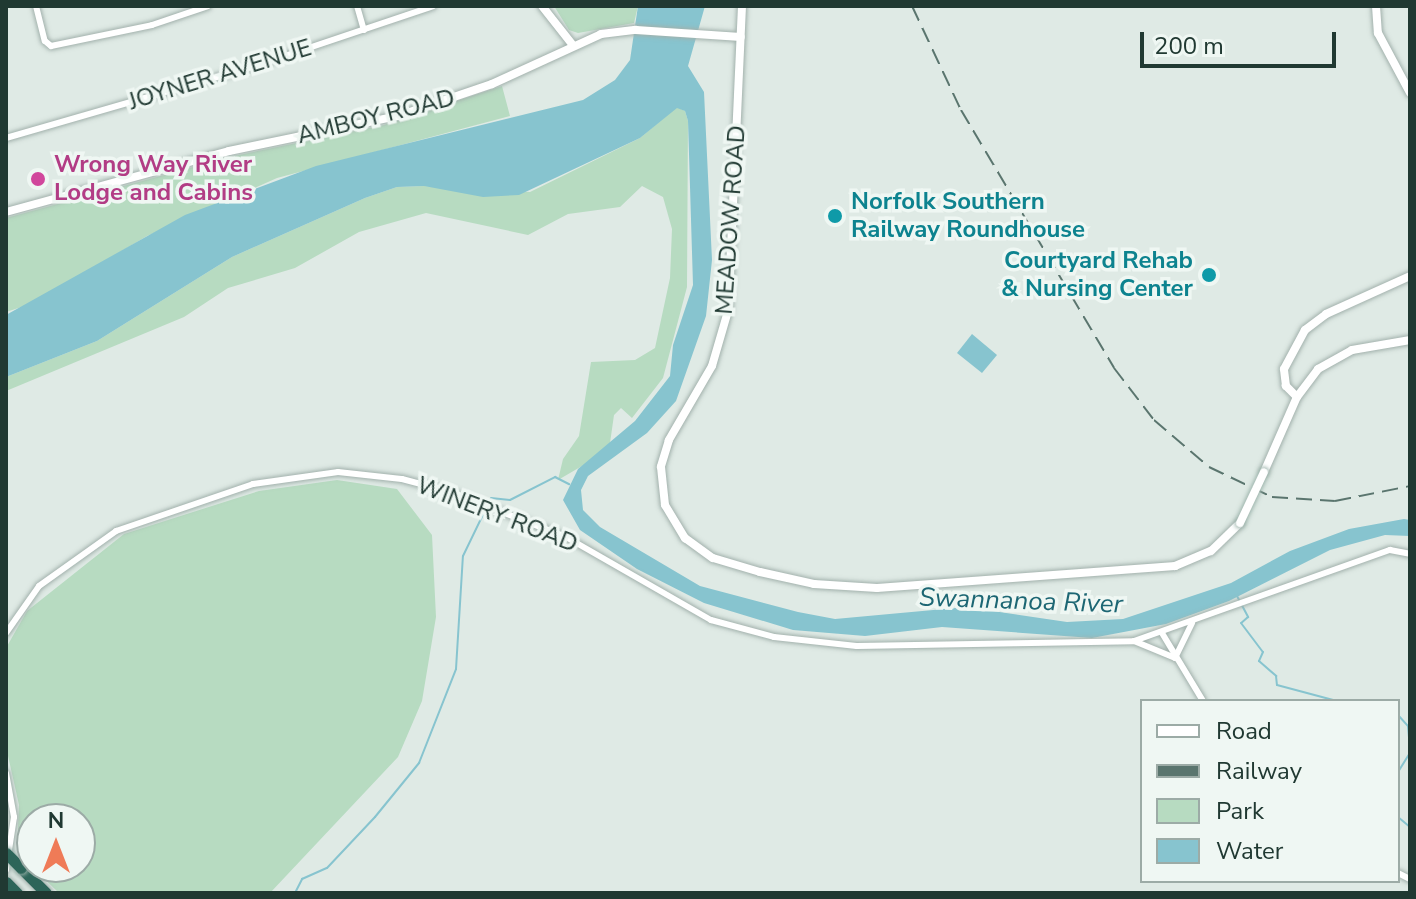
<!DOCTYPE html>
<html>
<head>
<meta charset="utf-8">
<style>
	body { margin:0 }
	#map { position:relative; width:1416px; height:899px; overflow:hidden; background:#dfeae5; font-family:"Nunito Sans",sans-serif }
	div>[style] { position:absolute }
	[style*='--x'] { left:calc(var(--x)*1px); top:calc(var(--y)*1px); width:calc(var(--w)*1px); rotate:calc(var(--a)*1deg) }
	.green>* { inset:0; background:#b7dbc1 }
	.water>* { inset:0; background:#87c4cf }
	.stream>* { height:2px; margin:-1px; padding:0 1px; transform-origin:1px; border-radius:1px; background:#87c4cf }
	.roads { filter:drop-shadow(0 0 2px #a2b1ac) drop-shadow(0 0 2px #a2b1ac) }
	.street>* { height:6px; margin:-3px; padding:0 3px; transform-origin:3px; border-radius:3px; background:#fff }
	.secondary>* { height:8px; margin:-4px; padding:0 4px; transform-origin:4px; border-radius:4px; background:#fff }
	.highway>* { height:11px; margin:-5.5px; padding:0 5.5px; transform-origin:5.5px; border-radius:5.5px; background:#2d6559 }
	.rail>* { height:2px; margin-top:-1px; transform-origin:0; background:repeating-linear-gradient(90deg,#5a756e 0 16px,transparent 0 24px) }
	.bridges { filter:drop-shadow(0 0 2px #9eb5ad) drop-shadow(0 0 2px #9eb5ad) }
	.secondary-bridge>* { height:8px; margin:-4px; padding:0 4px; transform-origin:4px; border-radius:4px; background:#fff }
	.highway-bridge>* { height:11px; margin:-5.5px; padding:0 5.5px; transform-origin:5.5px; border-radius:5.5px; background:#2d6559 }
	.dots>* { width:22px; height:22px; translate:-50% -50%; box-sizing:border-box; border:4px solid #eff7f3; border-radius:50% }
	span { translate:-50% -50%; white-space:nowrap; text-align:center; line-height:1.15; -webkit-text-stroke:7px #eff7f3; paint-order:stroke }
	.street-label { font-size:24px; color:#203932 }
	.hotel-label { font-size:24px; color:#b23c85; font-weight:700 }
	.left { translate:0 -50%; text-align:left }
	.culture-label { font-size:24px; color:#0d838f; font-weight:700 }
	.right { translate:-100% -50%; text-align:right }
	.water-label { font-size:26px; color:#1c6673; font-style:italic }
	.frame { position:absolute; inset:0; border:8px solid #203932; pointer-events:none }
	.legend { position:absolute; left:1140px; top:699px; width:260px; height:184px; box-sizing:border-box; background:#eff7f3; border:2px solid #9caba6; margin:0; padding:10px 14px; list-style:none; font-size:24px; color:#203932 }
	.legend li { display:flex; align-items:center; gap:16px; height:40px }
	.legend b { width:40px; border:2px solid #9caba6 }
	.north { position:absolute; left:16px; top:803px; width:80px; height:80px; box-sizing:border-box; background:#eff7f3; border:2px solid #9caba6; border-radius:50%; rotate:0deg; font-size:22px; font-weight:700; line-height:32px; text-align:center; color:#203932 }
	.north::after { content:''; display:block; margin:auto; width:28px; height:36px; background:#ef7b57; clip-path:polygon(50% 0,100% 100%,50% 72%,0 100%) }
	.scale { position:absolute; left:1140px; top:32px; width:196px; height:36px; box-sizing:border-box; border:4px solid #203932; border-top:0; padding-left:10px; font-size:24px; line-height:28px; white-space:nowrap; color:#203932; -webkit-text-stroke:6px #eff7f3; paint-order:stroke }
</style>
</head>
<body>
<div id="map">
	<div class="green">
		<i style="clip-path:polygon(554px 6px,638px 6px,634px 23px,578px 33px,569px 30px)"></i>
		<i style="clip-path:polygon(502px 86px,510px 116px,277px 178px,147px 236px,34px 303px,6px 312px,6px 218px,234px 156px,384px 125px)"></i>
		<i style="clip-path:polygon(677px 107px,685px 111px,688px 121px,687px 287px,663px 378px,632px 418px,621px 408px,614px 415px,610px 443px,594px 459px,558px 480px,563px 459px,579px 436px,591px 362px,635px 360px,655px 348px,670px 278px,672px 229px,663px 197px,642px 186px,620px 207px,568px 214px,528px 235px,426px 213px,359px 232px,295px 268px,228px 288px,184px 317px,6px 391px,6px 377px,97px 341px,232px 257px,365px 198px,397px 187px,424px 186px,530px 192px,640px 138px)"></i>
		<i style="clip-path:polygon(337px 480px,397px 489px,432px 535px,436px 617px,422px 701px,398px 757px,270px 893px,59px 893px,32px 867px,80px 867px,80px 819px,32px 819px,32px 867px,17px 852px,19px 805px,6px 747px,6px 648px,27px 611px,124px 534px,259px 491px)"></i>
	</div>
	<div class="water">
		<i style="clip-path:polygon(638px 6px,705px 6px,688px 66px,704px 92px,712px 260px,706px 316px,676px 401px,647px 433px,588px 476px,581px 490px,583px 510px,600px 527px,700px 586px,798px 612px,835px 619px,966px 607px,1067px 622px,1123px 619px,1231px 583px,1290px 551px,1349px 529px,1404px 519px,1410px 520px,1410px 536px,1385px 535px,1330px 550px,1229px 601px,1166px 624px,1092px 638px,942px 627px,865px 636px,793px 630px,704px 603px,637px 569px,580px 530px,563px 500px,578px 469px,635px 421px,670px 376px,673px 345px,693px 285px,688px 121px,685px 111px,677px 108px,640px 138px,519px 195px,483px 197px,424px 186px,397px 187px,365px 198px,232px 257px,97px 341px,6px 377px,6px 315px,185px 215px,316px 166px,583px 100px,615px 80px,630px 60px)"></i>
		<i style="clip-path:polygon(972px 334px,997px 355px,982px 373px,957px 353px)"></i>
	</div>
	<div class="stream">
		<i style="--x:1237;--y:596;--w:24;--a:62"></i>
		<i style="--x:1248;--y:617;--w:9;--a:139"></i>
		<i style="--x:1241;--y:623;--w:36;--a:53"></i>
		<i style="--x:1263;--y:652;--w:10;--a:114"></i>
		<i style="--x:1259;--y:661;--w:23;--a:41"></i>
		<i style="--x:1276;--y:676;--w:9;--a:84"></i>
		<i style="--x:1277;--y:685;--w:62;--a:14.9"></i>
		<i style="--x:1398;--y:715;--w:15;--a:48"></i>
		<i style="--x:1408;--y:726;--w:21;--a:85"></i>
		<i style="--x:1398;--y:772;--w:22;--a:-58"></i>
		<i style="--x:1398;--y:817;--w:16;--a:40"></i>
		<i style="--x:295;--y:893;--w:16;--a:-63"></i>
		<i style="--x:302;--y:879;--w:27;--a:-24"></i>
		<i style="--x:327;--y:868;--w:70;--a:-46.7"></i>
		<i style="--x:375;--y:817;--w:70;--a:-50.8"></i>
		<i style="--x:419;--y:763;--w:101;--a:-68.5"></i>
		<i style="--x:456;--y:669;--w:113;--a:-86.5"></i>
		<i style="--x:463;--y:556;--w:64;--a:-64.2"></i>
		<i style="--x:491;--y:498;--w:19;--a:6"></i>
		<i style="--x:510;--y:500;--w:51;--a:-27.1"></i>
		<i style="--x:555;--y:477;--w:16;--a:27"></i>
	</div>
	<div class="roads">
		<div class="street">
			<i style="--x:36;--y:6;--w:36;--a:76"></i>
			<i style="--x:45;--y:41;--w:8;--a:40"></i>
			<i style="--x:51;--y:46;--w:103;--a:-11.7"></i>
			<i style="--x:152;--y:25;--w:59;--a:-18.7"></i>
			<i style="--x:357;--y:6;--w:25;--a:74"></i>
			<i style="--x:6;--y:138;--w:259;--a:-16.1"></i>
			<i style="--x:255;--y:66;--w:188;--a:-18.6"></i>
			<i style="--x:6;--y:633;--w:57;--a:-54.9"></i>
			<i style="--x:39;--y:586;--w:95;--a:-35.5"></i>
			<i style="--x:116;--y:531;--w:145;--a:-18.9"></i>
			<i style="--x:253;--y:484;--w:86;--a:-8"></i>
			<i style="--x:338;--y:472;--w:64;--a:6.2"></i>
			<i style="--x:402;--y:479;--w:51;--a:14.9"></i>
			<i style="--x:451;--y:492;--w:123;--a:21.4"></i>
			<i style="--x:566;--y:537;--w:167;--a:29.8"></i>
			<i style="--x:711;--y:620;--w:65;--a:15.1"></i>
			<i style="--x:774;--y:637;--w:83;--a:6.2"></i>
			<i style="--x:857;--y:646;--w:277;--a:-1"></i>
			<i style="--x:1134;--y:641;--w:272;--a:-19.6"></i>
			<i style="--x:1390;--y:550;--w:20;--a:11"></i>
			<i style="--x:1162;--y:633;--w:79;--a:58.9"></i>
			<i style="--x:1134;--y:641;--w:44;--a:22.5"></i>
			<i style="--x:1175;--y:658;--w:39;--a:-64"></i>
			<i style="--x:6;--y:773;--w:45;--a:79.7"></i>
			<i style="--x:14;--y:817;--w:54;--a:98.6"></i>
			<i style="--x:1398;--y:873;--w:13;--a:27"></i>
		</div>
		<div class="secondary">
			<i style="--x:542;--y:6;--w:48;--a:51.7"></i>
			<i style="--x:742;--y:6;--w:305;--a:92.6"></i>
			<i style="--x:728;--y:311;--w:57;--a:106.2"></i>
			<i style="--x:712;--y:366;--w:86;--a:120.2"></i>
			<i style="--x:669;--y:440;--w:28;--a:107"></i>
			<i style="--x:661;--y:467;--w:38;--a:84"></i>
			<i style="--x:665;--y:505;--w:39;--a:59"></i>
			<i style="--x:685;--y:538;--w:34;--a:36"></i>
			<i style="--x:713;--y:558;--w:49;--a:16.6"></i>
			<i style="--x:760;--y:572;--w:55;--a:12.5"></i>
			<i style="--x:814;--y:584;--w:63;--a:3.6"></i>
			<i style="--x:877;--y:588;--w:299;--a:-4.2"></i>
			<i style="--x:1175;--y:566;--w:39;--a:-23"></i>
			<i style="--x:1211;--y:551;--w:40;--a:-44"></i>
			<i style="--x:1376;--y:6;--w:27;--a:86"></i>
			<i style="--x:1378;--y:33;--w:68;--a:61.9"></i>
			<i style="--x:6;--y:212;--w:231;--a:-15.3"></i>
			<i style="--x:229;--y:151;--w:173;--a:-11.7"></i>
			<i style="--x:398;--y:116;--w:99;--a:-18.8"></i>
			<i style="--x:492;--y:84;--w:120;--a:-24.6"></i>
			<i style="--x:601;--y:34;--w:35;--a:-7"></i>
			<i style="--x:636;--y:30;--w:105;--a:3.8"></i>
			<i style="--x:1297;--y:397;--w:16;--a:-135"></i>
			<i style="--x:1286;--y:386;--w:17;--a:-97"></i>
			<i style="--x:1284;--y:369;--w:44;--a:-61.7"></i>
			<i style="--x:1305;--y:330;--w:26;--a:-37"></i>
			<i style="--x:1326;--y:314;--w:92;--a:-24.3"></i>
			<i style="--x:1264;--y:472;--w:82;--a:-66.3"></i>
			<i style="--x:1297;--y:397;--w:35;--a:-53"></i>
			<i style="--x:1318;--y:369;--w:39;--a:-29"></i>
			<i style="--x:1352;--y:350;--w:59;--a:-9.8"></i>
		</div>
		<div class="highway">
			<i style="--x:21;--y:868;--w:35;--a:45"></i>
			<i style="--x:6;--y:882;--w:16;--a:45"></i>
		</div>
	</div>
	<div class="rail">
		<i style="--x:912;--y:6;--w:115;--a:64.8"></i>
		<i style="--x:961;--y:110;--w:300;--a:59.3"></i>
		<i style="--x:1114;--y:368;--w:66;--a:52.4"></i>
		<i style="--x:1154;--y:420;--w:72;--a:40.5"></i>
		<i style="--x:1209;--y:467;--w:70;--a:25.5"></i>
		<i style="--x:1272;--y:497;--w:63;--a:3.6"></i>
		<i style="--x:1335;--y:501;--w:76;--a:-11.3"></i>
	</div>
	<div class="bridges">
		<div class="secondary-bridge">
			<i style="--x:1240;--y:523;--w:56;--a:-64.8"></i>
		</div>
		<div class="highway-bridge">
			<i style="--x:6;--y:853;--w:21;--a:45"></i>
		</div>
	</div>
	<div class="dots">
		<i style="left:38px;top:179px;background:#d1479c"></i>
		<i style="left:835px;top:216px;background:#0f9aa8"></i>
		<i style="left:1209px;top:275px;background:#0f9aa8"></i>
	</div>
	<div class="street-label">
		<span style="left:220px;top:75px;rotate:-17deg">JOYNER AVENUE</span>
		<span style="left:376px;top:117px;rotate:-14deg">AMBOY ROAD</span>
		<span style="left:731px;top:220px;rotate:-86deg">MEADOW ROAD</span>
		<span style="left:497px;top:515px;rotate:21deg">WINERY ROAD</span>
	</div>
	<div class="hotel-label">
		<span class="left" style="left:54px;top:179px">Wrong Way River<br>Lodge and Cabins</span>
	</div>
	<div class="culture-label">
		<span class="left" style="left:851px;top:216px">Norfolk Southern<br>Railway Roundhouse</span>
		<span class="right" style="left:1193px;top:275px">Courtyard Rehab<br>&amp; Nursing Center</span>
	</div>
	<div class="water-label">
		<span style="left:1021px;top:601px;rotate:2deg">Swannanoa River</span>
	</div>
	<div class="frame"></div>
	<ul class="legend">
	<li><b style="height:10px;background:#fff"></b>Road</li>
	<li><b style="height:10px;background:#5a756e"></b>Railway</li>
	<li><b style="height:22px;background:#b7dbc1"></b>Park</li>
	<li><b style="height:22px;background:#87c4cf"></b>Water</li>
	</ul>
	<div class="north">N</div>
	<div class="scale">200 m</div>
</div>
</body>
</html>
